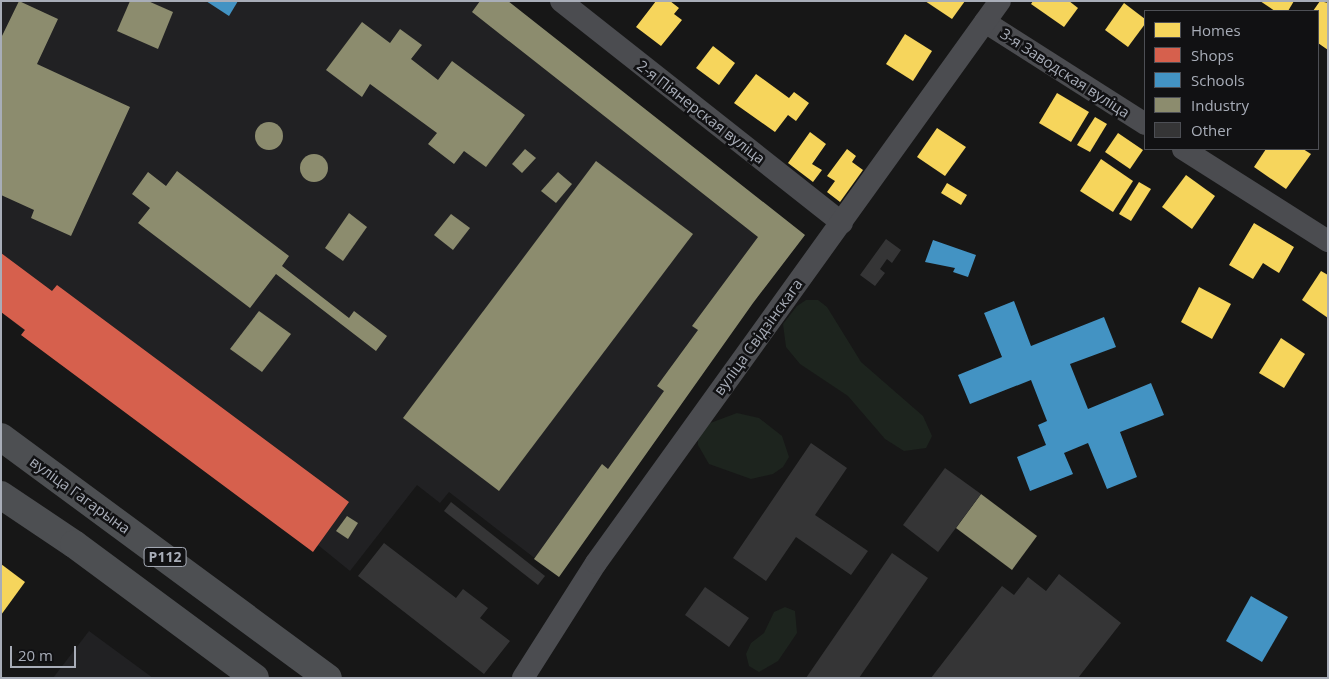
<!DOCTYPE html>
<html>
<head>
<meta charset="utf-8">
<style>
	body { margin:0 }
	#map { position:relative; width:1329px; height:679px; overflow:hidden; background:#171717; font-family:"Open Sans",sans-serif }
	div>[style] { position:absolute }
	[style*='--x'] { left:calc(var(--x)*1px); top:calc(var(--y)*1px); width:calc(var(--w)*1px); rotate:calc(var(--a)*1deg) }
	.built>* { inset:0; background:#212123 }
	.green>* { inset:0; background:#1d241e }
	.homes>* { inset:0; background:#f6d55c }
	.shops>* { inset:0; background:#d6604d }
	.schools>* { inset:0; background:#4393c3 }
	.industry>* { inset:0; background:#8c8c6e }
	.round { border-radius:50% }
	.building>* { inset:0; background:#353536 }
	.street>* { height:22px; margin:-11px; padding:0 11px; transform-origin:11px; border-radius:11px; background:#4b4c50 }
	.primary>* { height:28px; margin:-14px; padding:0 14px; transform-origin:14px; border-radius:14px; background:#4d4f52 }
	span { translate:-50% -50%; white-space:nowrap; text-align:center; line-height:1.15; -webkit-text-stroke:5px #111113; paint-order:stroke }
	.shield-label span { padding:1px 4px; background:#111113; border:1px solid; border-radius:4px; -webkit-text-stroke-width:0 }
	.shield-label { font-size:14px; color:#a8adb8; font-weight:700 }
	.street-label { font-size:15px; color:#a8adb8 }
	.frame { position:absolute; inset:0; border:2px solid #a8adb8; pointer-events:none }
	.legend { position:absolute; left:1144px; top:10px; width:175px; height:140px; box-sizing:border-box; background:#111113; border:1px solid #4d4f55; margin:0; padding:6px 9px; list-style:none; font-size:15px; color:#a8adb8 }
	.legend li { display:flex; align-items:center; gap:10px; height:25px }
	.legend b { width:25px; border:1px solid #4d4f55 }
	.scale { position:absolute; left:10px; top:646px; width:66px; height:22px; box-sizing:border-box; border:2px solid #a8adb8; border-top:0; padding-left:6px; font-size:15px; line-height:18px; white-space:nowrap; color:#a8adb8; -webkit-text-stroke:4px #111113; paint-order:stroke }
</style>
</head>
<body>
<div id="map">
	<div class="built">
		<i style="clip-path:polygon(1px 1px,508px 1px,805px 235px,753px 303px,559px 577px,449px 492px,440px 503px,417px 485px,350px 571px,318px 545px,21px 335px,24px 330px,1px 312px)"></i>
		<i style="clip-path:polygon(89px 631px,153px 678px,53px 678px)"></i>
	</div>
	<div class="green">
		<i style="clip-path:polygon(806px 300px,818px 300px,827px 307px,861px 362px,923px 416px,932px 436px,926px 448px,904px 451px,885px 439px,848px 396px,800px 364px,786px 347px,783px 324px,797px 306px)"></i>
		<i style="clip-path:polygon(737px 413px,759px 418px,782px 436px,789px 457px,783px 467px,773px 474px,751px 479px,709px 464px,698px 445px,698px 433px,705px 425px)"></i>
		<i style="clip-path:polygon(785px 607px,795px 611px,797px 633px,778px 661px,759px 672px,749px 666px,746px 654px,751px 643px,764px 633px,774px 612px)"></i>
	</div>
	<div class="homes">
		<i style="clip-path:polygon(656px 1px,670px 1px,679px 8px,674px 14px,682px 20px,661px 46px,636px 27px)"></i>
		<i style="clip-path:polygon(925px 1px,965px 1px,952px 19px)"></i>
		<i style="clip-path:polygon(1033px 1px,1069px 1px,1078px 8px,1064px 27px,1031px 4px)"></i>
		<i style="clip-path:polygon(1260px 1px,1294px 1px,1288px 11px,1275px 11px)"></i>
		<i style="clip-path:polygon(1320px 1px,1328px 3px,1328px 50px,1318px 43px,1318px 11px,1313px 11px)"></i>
		<i style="clip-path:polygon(1124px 3px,1145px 19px,1145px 24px,1128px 47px,1105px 30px)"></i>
		<i style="clip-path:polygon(905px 34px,932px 51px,913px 81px,886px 64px)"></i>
		<i style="clip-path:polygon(713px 46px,735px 63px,719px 85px,696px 68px)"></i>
		<i style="clip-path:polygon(756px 74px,789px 98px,794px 92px,809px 103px,796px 121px,788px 115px,775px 132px,734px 103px)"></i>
		<i style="clip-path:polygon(1057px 93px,1089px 112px,1071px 142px,1039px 123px)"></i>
		<i style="clip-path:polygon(1095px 117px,1107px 124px,1090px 152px,1077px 145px)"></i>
		<i style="clip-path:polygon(937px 128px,966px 147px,945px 176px,917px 157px)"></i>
		<i style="clip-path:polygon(810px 132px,826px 144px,812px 164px,822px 170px,813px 182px,788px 163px)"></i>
		<i style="clip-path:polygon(1118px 133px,1143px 150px,1130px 169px,1105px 152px)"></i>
		<i style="clip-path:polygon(847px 149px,856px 156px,852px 162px,863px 170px,840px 202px,827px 192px,835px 181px,827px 176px)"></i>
		<i style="clip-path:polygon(1266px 149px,1303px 149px,1311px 154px,1286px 189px,1254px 167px)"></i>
		<i style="clip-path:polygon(1101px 159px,1133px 181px,1113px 212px,1080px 191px)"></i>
		<i style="clip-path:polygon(1186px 175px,1215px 196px,1192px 229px,1162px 207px)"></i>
		<i style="clip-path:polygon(1139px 182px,1151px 189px,1131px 221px,1119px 214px)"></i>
		<i style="clip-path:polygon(947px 183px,967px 195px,961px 205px,941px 193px)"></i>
		<i style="clip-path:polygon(1254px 223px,1294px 247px,1279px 273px,1263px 263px,1253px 279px,1229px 265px)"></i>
		<i style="clip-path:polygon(1321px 271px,1328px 275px,1328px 318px,1302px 300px)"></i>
		<i style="clip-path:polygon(1199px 287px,1231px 304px,1212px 339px,1181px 322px)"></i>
		<i style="clip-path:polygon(1281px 338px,1305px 354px,1284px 388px,1259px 373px)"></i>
		<i style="clip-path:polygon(1px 564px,25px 582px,1px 615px)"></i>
	</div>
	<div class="shops">
		<i style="clip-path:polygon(1px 253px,52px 291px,57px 285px,349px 502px,313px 552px,21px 335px,25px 330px,1px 312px)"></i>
	</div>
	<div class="schools">
		<i style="clip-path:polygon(206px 1px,238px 1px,229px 16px)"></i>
		<i style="clip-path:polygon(933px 240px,976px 255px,968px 277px,953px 272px,955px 268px,925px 262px)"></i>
		<i style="clip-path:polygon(1014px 301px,1031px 346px,1104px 317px,1116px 347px,1070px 364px,1088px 409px,1151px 383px,1164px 415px,1120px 432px,1137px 477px,1107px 489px,1088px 443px,1064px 453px,1073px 474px,1030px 491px,1017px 457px,1046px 445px,1038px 425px,1047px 421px,1031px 380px,970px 404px,958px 375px,1002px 357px,984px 313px)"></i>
		<i style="clip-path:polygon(1251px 596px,1288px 617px,1262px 662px,1226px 641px)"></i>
	</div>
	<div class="industry">
		<i style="clip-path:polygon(19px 1px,58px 19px,37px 64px,130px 107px,71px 236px,31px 218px,34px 210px,1px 195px,1px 38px)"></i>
		<i style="clip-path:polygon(130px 1px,148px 1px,173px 12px,158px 49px,117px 31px)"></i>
		<i style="clip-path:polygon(480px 1px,508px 1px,805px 235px,753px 303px,559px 577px,534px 559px,602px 464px,608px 469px,664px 391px,657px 386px,698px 330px,692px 326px,758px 237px,472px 12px)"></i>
		<i style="clip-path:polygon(362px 22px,390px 43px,400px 29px,422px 45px,411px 59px,438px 80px,452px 61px,525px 115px,486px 167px,464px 151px,454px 164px,428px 144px,437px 133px,370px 84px,362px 97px,326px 70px)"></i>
		<i class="round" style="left:255px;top:122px;width:28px;height:28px"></i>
		<i style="clip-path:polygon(525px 149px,536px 158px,522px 173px,512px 164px)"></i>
		<i class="round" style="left:300px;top:154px;width:28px;height:28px"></i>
		<i style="clip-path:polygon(596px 161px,693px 234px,499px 491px,403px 418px)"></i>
		<i style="clip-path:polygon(177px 171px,289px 256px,282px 266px,349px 318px,354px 311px,387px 336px,376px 351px,276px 274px,250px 308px,138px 223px,150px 208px,132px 194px,148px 172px,166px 186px)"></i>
		<i style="clip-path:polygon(558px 172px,572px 184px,556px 203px,541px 191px)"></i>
		<i style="clip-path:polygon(349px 213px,367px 227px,343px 261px,325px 248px)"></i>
		<i style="clip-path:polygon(451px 214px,470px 228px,453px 250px,434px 235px)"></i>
		<i style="clip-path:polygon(259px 311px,291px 334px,262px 372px,230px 349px)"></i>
		<i style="clip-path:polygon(981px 494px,1037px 536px,1012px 570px,956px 528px)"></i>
		<i style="clip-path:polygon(347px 516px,358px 523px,348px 539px,336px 531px)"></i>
	</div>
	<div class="building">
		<i style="clip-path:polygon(886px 239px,901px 250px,892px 263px,887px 259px,880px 269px,885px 273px,875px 286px,860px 275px)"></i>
		<i style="clip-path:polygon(811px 443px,847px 468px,815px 515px,868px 551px,851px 575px,796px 537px,766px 581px,733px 558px)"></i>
		<i style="clip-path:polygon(945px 468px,981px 494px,938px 552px,903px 525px)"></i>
		<i style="clip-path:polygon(451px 502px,545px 576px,538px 585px,444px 511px)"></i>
		<i style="clip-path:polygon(384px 543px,456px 598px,463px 589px,488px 608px,480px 618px,510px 641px,484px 674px,358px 576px)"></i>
		<i style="clip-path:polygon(892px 553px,928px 578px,859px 678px,806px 678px)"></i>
		<i style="clip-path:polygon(1059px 574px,1121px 623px,1078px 678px,931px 678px,1002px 586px,1014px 595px,1028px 577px,1046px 591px)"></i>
		<i style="clip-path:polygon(705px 587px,749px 618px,729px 647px,685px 615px)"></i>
	</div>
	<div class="street">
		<i style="--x:561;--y:1;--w:358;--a:38.3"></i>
		<i style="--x:985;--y:22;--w:190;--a:32.5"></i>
		<i style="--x:1183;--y:149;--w:172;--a:32.4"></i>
		<i style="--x:523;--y:678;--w:136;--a:-57.6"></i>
		<i style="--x:596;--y:563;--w:692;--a:-54.29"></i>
	</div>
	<div class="primary">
		<i style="--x:1;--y:437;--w:406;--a:36.4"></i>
		<i style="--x:1;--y:495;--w:88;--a:33.9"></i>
		<i style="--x:74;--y:544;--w:225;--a:36.5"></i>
	</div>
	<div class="shield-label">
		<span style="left:165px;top:557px">Р112</span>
	</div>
	<div class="street-label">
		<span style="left:1065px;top:73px;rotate:33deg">3-я Заводская вуліца</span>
		<span style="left:701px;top:112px;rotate:38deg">2-я Піянерская вуліца</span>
		<span style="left:758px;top:337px;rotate:-54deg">вуліца Свідзінскага</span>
		<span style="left:80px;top:495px;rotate:36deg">вуліца Гагарына</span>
	</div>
	<div class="frame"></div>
	<ul class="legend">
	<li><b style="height:14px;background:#f6d55c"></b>Homes</li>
	<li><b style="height:14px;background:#d6604d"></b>Shops</li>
	<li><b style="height:14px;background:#4393c3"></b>Schools</li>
	<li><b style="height:14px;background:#8c8c6e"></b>Industry</li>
	<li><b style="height:14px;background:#353536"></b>Other</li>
	</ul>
	<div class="scale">20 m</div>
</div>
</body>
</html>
